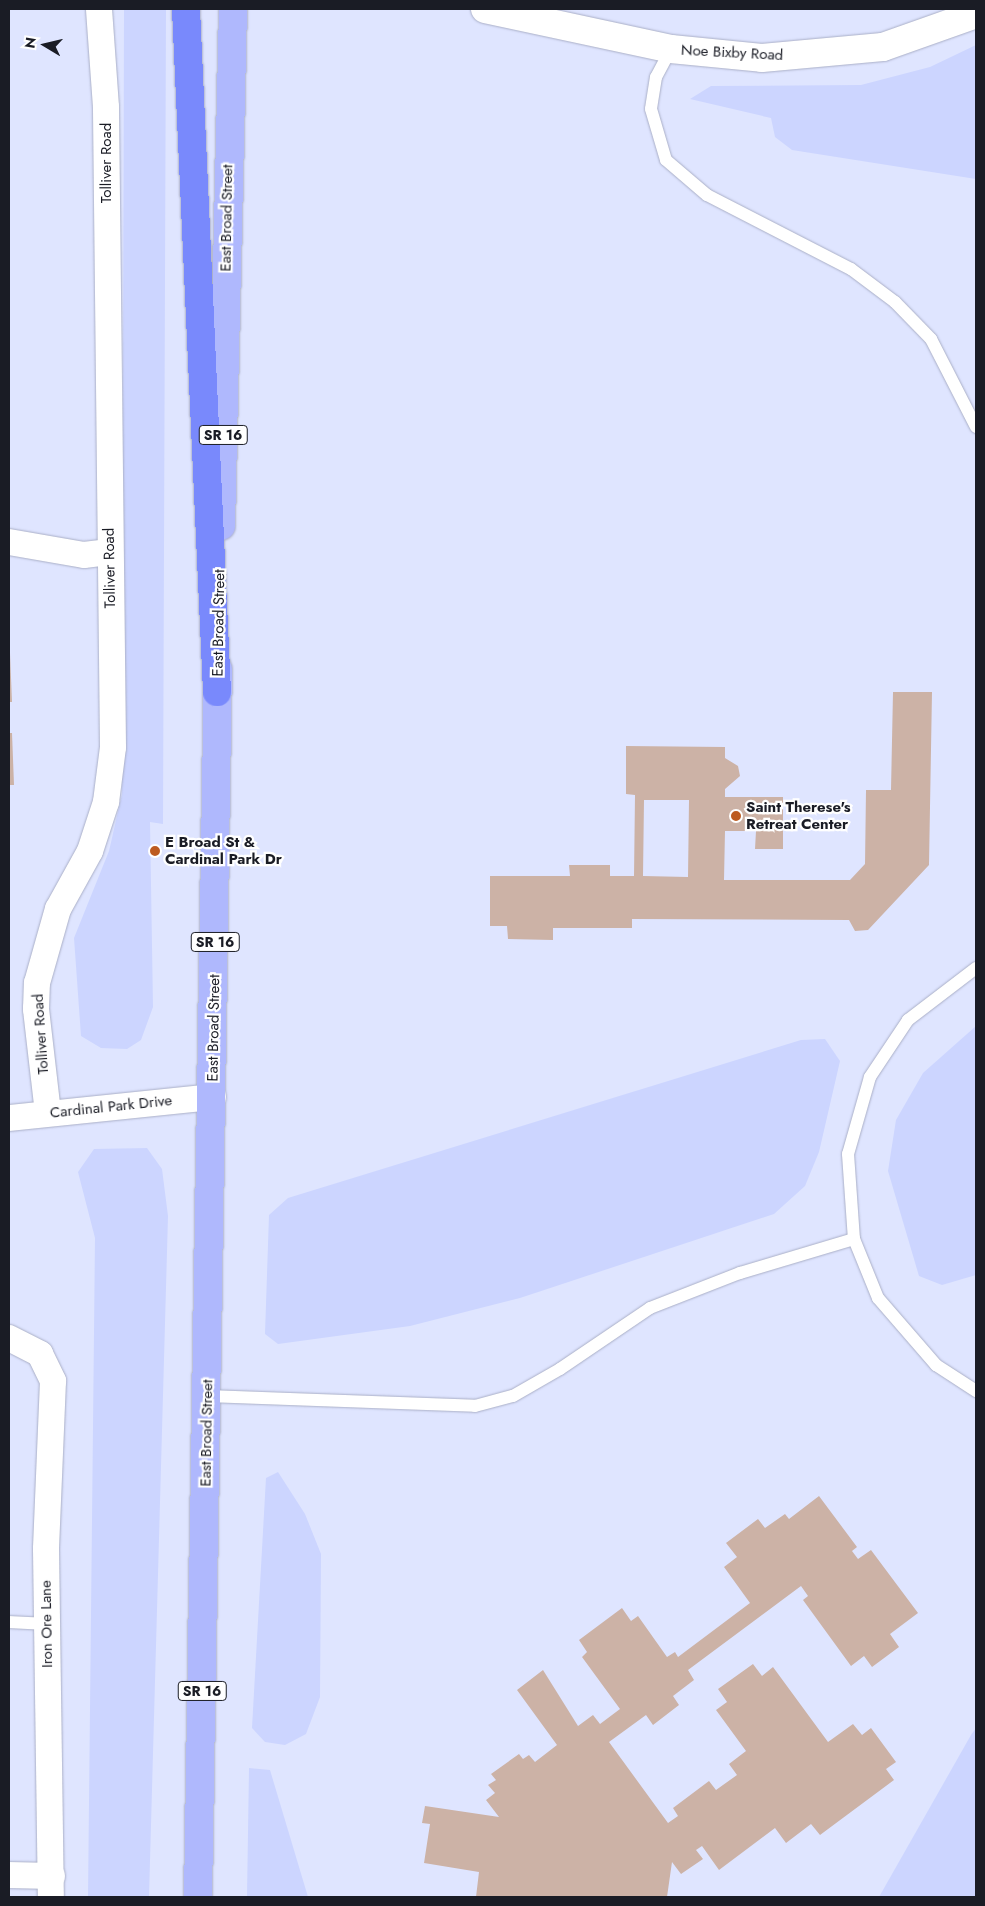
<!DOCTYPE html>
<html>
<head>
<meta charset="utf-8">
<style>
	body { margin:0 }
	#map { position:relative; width:985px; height:1906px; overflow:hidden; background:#dfe5ff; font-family:Jost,sans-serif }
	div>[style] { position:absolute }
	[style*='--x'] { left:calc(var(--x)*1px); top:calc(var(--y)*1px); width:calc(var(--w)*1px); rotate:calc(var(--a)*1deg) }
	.green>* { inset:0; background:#ccd5ff }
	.building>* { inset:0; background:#ccb2a6 }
	.roads { filter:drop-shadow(0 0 1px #aaafc7) drop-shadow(0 0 1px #aaafc7) }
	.lane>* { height:12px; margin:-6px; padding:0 6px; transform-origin:6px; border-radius:6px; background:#fff }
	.street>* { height:26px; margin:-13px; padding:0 13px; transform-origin:13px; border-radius:13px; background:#fff }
	.secondary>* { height:28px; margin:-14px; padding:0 14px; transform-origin:14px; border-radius:14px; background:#fff }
	.primary>* { height:28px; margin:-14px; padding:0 14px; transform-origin:14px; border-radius:14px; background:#afb8fd }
	.highway>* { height:28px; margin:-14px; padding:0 14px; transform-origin:14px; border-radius:14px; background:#7989fc }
	.dots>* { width:14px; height:14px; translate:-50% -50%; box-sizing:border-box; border:2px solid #fff; border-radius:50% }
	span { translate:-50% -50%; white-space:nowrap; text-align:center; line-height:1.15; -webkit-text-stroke:4.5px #fff; paint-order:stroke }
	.shield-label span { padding:1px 4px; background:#fff; border:1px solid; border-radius:4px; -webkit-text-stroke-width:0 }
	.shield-label { font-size:14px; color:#1a1c25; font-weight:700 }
	.street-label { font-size:15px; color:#1a1c25 }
	.poi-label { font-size:15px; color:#1a1c25; font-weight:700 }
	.left { translate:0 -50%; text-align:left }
	.frame { position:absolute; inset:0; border:10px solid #1a1c25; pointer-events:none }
	.north { position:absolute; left:20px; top:20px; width:50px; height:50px; -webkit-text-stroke:4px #fff; paint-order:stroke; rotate:279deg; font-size:14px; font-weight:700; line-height:20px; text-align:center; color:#1a1c25 }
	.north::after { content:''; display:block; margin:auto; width:18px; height:22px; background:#1a1c25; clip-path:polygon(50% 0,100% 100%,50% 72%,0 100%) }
</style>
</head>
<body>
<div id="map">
	<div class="green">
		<i style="clip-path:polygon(124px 9px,166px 9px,163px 824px,150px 822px,153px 1007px,141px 1040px,127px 1049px,101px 1048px,81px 1036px,74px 938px,109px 851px,122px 794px)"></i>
		<i style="clip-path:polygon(976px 45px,976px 179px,792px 150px,775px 137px,771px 118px,690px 99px,711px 86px,861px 85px,930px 67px)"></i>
		<i style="clip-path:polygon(976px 1026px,976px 1275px,942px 1285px,919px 1276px,888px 1171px,896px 1120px,923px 1073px)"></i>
		<i style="clip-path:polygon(825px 1039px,840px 1061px,819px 1152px,805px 1186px,774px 1214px,520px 1298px,410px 1326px,278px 1344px,265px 1334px,269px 1215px,288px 1198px,801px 1040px)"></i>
		<i style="clip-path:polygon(147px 1148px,162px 1169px,168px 1216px,149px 1897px,88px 1897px,95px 1238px,78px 1172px,94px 1149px)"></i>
		<i style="clip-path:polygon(278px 1472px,305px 1514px,321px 1554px,320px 1697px,306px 1734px,285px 1745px,265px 1742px,252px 1728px,266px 1478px)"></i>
		<i style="clip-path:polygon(976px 1728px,976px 1897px,879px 1897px,971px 1735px)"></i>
		<i style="clip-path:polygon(249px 1768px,270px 1770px,308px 1897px,247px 1897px)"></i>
	</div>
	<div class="building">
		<i style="clip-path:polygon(9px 653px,10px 653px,12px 702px,9px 702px)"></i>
		<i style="clip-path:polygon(evenodd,893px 692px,932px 692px,929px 865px,868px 930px,855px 931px,849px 920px,632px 919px,632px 928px,553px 928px,553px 940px,508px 939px,507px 926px,490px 926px,490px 876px,570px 876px,569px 865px,610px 865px,610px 876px,634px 876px,635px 795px,626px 794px,626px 746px,725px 747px,725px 758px,738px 766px,740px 776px,725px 789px,725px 797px,783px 797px,783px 849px,755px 849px,756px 831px,725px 831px,724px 880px,850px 880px,865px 864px,866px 790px,891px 790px,893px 692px,644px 800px,689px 800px,688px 877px,643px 876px,644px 800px)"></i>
		<i style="clip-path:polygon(9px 733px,12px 733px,14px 785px,9px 785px)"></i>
		<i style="clip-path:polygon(819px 1496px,857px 1547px,852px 1551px,858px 1559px,871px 1550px,918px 1613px,890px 1634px,899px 1647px,872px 1667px,864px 1656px,851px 1666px,803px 1600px,808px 1596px,801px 1586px,688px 1670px,694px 1680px,673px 1696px,679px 1705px,653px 1725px,646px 1715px,609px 1742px,668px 1823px,678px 1816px,673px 1808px,709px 1781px,716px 1790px,737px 1775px,729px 1764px,746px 1751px,716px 1710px,727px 1702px,718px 1689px,753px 1664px,762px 1676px,773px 1667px,828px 1742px,853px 1724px,862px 1735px,871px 1728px,896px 1762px,886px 1769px,894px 1780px,820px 1835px,811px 1824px,786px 1843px,775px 1828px,719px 1870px,702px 1846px,696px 1850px,703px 1859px,681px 1874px,672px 1862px,667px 1897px,476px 1897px,479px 1872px,424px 1863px,430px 1824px,422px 1823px,425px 1806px,499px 1817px,486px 1800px,495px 1793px,488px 1785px,496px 1780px,491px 1774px,519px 1754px,523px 1759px,529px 1755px,535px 1762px,557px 1745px,517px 1690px,543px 1670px,578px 1726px,593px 1715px,600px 1724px,620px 1709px,582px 1657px,587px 1652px,579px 1640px,622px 1608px,631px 1621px,638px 1616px,667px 1657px,675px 1652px,678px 1657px,750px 1603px,724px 1567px,737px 1557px,726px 1543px,758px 1519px,765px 1528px,785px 1514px,789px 1519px)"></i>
	</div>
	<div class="roads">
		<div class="lane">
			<i style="--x:671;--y:49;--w:32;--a:118"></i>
			<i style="--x:656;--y:77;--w:32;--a:99"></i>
			<i style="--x:651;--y:109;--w:53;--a:73.6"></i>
			<i style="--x:666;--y:160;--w:54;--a:40.5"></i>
			<i style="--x:707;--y:195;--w:162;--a:27.2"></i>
			<i style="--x:851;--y:269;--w:55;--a:36.9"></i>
			<i style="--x:895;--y:302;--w:52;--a:45.8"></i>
			<i style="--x:931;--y:339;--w:99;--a:62.9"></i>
			<i style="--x:976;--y:968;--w:86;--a:142.6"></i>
			<i style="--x:908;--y:1020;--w:69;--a:123.7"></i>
			<i style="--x:870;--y:1077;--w:80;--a:105.9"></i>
			<i style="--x:848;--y:1154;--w:85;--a:86"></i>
			<i style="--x:854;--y:1239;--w:64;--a:67.9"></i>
			<i style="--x:878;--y:1298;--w:89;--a:49.1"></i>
			<i style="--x:936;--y:1365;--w:48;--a:33"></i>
			<i style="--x:207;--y:1396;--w:268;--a:2.1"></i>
			<i style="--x:475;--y:1406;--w:39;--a:-15"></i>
			<i style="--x:513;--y:1396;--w:54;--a:-29.9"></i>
			<i style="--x:560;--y:1369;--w:109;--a:-34.1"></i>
			<i style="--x:650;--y:1308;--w:97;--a:-21.3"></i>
			<i style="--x:740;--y:1273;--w:119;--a:-16.6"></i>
			<i style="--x:9;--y:1622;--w:38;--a:3"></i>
		</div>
		<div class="street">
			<i style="--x:9;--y:542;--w:76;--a:9.8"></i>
			<i style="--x:84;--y:555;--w:26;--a:-7"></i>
			<i style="--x:48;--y:1113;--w:105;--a:-96.6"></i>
			<i style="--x:36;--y:1009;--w:26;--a:-88"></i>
			<i style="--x:37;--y:983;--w:77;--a:-74.2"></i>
			<i style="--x:58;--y:909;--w:66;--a:-61.1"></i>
			<i style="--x:90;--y:851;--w:52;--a:-71.9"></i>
			<i style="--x:106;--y:802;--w:55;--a:-82.7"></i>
			<i style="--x:113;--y:747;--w:640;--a:-90.63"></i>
			<i style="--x:106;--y:107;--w:98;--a:-94.1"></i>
			<i style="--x:9;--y:1118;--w:205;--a:-5.9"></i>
			<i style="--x:9;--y:1338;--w:35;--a:27"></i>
			<i style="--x:40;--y:1354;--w:30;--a:64"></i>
			<i style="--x:53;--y:1381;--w:168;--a:92.4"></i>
			<i style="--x:46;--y:1549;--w:348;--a:89.2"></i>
			<i style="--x:9;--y:1875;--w:43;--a:1.3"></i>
		</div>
		<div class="secondary">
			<i style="--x:485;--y:9;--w:190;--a:12.1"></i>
			<i style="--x:671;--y:49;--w:91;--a:5.6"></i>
			<i style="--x:762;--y:58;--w:121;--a:-5.2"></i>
			<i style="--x:883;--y:47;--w:99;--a:-19.5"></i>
		</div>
		<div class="primary">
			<i style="--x:221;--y:526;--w:517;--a:-88.67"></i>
			<i style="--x:198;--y:1897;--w:1228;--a:-89.07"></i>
		</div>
		<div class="highway">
			<i style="--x:186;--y:9;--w:684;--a:87.4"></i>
		</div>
	</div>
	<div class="dots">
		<i style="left:736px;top:816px;background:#bd5b20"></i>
		<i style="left:155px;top:851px;background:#bd5b20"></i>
	</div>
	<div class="shield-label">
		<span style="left:223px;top:435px">SR 16</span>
		<span style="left:215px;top:942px">SR 16</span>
		<span style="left:202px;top:1691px">SR 16</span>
	</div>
	<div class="street-label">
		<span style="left:732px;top:53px;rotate:3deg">Noe Bixby Road</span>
		<span style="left:107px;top:163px;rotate:-90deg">Tolliver Road</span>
		<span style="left:227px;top:218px;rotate:-89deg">East Broad Street</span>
		<span style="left:110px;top:568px;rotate:-91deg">Tolliver Road</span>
		<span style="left:219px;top:623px;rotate:-89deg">East Broad Street</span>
		<span style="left:214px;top:1028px;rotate:-89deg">East Broad Street</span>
		<span style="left:41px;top:1034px;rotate:-94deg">Tolliver Road</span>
		<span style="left:111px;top:1107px;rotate:-6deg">Cardinal Park Drive</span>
		<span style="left:207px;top:1433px;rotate:-89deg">East Broad Street</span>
		<span style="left:47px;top:1624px;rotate:-91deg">Iron Ore Lane</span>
	</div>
	<div class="poi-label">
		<span class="left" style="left:746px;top:816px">Saint Therese's<br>Retreat Center</span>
		<span class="left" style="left:165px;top:851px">E Broad St &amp;<br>Cardinal Park Dr</span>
	</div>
	<div class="frame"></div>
	<div class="north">N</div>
</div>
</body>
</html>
